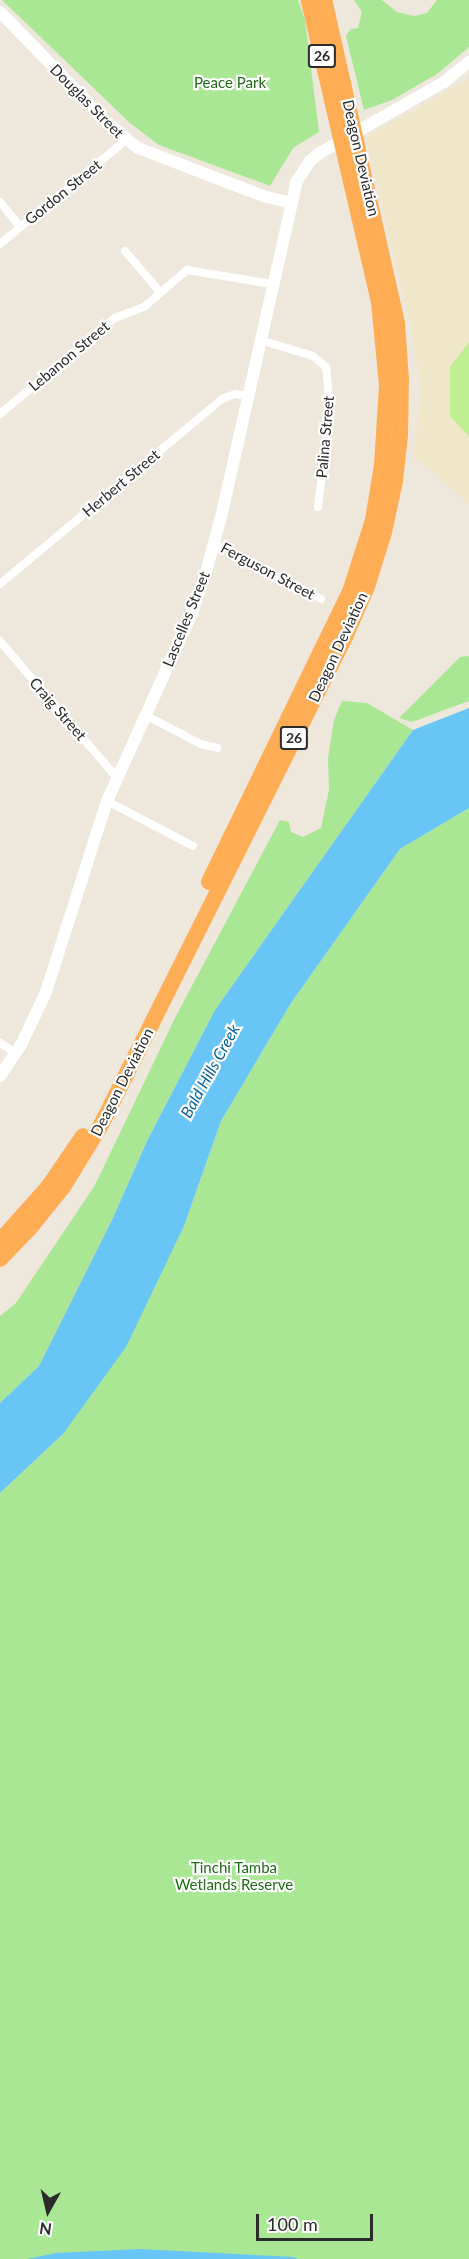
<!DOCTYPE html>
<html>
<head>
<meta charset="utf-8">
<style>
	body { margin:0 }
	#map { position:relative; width:469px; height:2259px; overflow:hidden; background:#ede7dc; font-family:Lato,sans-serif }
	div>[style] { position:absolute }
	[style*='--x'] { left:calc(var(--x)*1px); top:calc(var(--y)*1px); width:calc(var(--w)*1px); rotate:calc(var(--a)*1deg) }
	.education>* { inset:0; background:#f0e7ca }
	.green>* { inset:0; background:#aae795 }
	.pitch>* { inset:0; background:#bfef90 }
	.water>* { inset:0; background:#69c5f6 }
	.street>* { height:8px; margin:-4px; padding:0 4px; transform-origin:4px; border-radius:4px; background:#fff }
	.secondary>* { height:12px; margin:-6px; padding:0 6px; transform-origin:6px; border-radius:6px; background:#fff }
	.highway>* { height:16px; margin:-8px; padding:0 8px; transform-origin:8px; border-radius:8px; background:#ffad55 }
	span { translate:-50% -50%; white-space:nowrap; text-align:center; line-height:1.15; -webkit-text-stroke:4.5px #fff; paint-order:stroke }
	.shield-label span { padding:2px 4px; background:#fff; border:2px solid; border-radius:4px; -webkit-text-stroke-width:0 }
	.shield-label { font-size:14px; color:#2b2b2b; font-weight:700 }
	.park-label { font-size:15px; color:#216c16 }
	.street-label { font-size:15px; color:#2b2b2b }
	.water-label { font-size:16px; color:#0560a4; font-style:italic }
	.north { position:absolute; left:18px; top:2181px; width:60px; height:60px; -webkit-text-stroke:4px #fff; paint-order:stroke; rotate:188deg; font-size:16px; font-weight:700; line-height:24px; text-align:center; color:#2b2b2b }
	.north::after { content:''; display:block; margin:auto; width:21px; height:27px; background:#2b2b2b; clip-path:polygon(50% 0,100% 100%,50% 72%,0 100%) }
	.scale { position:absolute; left:256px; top:2214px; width:117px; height:27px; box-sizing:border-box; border:3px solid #2b2b2b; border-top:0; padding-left:8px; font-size:18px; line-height:21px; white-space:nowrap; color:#2b2b2b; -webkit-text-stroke:4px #fff; paint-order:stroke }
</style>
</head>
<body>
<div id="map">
	<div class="education">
		<i style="clip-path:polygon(469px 79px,469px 504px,414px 456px,421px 389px,411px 327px,366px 137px)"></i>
	</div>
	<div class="green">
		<i style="clip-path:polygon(2px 0,298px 0,305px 20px,319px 132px,293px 148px,270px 186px,159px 145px,131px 124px)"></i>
		<i style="clip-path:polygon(354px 0,382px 0,397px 12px,414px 16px,427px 13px,437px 0,469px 0,469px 47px,437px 74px,392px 100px,364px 110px,346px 36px,351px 29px,358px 28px,362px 12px)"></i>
		<i style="clip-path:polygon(469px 656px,469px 701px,412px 722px,399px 718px,460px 657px)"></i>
		<i style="clip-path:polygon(342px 701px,367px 703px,413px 730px,215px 1010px,147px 1141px,112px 1220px,39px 1366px,0 1403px,0 1316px,16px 1303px,95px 1185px,175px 1018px,280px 820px,289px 822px,291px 832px,303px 837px,321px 828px,329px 790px,328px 758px,334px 720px)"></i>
		<i style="clip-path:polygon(469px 808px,469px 2259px,0 2259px,0 1493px,63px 1434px,184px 1226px,221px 1121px,291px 1003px,400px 849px)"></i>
	</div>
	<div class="pitch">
		<i style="clip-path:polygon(469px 342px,469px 437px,450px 416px,450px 367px)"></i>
	</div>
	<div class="water">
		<i style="clip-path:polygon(469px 708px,469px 808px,400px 849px,291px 1003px,221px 1121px,184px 1226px,126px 1347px,63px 1434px,0 1493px,0 1403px,39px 1366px,112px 1220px,147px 1141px,215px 1010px,413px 730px)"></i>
		<i style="clip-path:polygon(139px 2249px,294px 2257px,298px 2259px,27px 2259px,56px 2253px)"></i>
	</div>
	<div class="street">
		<i style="--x:0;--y:202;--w:32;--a:51"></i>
		<i style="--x:0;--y:244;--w:163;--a:-39.5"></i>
		<i style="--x:125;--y:251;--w:54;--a:49.5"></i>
		<i style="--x:260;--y:340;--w:55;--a:16.8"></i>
		<i style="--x:313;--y:356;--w:17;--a:40"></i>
		<i style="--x:326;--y:367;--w:41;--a:84.4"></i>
		<i style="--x:330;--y:408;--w:100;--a:96.9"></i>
		<i style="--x:0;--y:414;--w:150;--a:-39.9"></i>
		<i style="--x:115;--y:318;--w:31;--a:-21"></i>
		<i style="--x:144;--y:307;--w:57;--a:-40.7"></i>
		<i style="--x:187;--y:270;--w:86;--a:9.4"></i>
		<i style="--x:214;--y:543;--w:121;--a:27.6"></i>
		<i style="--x:0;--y:584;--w:289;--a:-39.8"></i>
		<i style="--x:222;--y:399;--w:14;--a:-21"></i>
		<i style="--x:235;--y:394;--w:13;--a:9"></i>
		<i style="--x:0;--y:641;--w:179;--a:49.5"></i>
		<i style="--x:145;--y:715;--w:63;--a:27.4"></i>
		<i style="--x:201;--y:744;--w:17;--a:13"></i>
		<i style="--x:107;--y:801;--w:97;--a:27.6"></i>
		<i style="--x:0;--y:1043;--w:19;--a:32"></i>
	</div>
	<div class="secondary">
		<i style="--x:0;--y:12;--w:156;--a:45.8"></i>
		<i style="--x:109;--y:124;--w:38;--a:40"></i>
		<i style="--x:138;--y:148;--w:134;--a:21"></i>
		<i style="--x:263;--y:196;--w:29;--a:14"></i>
		<i style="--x:0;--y:1076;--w:37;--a:-56"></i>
		<i style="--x:21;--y:1045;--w:59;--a:-64.7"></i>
		<i style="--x:46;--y:992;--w:201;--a:-72.3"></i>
		<i style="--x:107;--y:801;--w:206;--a:-65.7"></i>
		<i style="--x:192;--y:613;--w:39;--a:-71"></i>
		<i style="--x:205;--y:576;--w:65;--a:-74.9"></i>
		<i style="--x:222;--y:513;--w:340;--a:-77.3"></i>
		<i style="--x:297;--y:181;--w:24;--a:-57"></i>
		<i style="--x:310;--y:161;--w:11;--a:-41"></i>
		<i style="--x:318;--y:154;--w:145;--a:-29.7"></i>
		<i style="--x:444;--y:82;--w:32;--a:-39"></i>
	</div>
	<div class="highway">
		<i style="--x:209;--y:882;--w:322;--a:-64.1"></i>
		<i style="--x:350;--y:592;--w:76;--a:-72.3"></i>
		<i style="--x:373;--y:520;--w:56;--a:-80.7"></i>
		<i style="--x:382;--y:465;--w:80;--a:-86.4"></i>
		<i style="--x:387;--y:385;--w:83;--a:-95.5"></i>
		<i style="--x:379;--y:302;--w:310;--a:-103.1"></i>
		<i style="--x:0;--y:1241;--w:74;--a:-48.3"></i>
		<i style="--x:49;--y:1186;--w:60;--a:-55.8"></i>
		<i style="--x:0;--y:1259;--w:42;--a:-46"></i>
		<i style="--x:29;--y:1229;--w:54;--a:-51"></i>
		<i style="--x:63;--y:1187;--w:73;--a:-58.5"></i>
		<i style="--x:101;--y:1125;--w:546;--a:-63.43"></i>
		<i style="--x:345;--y:637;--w:55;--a:-66.3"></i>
		<i style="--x:367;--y:587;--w:58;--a:-72.8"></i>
		<i style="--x:384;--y:532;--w:52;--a:-77.8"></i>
		<i style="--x:395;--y:481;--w:46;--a:-83.8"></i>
		<i style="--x:400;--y:435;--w:55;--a:-89"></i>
		<i style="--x:401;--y:380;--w:57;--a:-94"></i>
		<i style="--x:397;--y:323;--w:331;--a:-102.7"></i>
	</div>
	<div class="shield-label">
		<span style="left:322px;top:56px">26</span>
		<span style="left:294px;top:738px">26</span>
	</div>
	<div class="park-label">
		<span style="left:230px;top:83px">Peace Park</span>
		<span style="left:234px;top:1876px">Tinchi Tamba<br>Wetlands Reserve</span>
	</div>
	<div class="street-label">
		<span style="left:87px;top:101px;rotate:45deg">Douglas Street</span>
		<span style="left:361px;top:158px;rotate:77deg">Deagon Deviation</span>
		<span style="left:63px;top:192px;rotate:-39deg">Gordon Street</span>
		<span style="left:69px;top:356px;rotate:-40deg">Lebanon Street</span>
		<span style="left:325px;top:437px;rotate:-85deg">Palina Street</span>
		<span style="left:121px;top:483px;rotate:-40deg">Herbert Street</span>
		<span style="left:268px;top:571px;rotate:28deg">Ferguson Street</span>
		<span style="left:186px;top:619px;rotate:-68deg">Lascelles Street</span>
		<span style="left:338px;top:647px;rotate:-65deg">Deagon Deviation</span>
		<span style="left:58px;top:709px;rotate:49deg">Craig Street</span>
		<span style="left:122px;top:1082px;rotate:-63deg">Deagon Deviation</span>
	</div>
	<div class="water-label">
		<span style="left:210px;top:1071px;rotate:-61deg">Bald Hills Creek</span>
	</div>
	<div class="north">N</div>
	<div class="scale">100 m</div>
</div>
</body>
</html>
